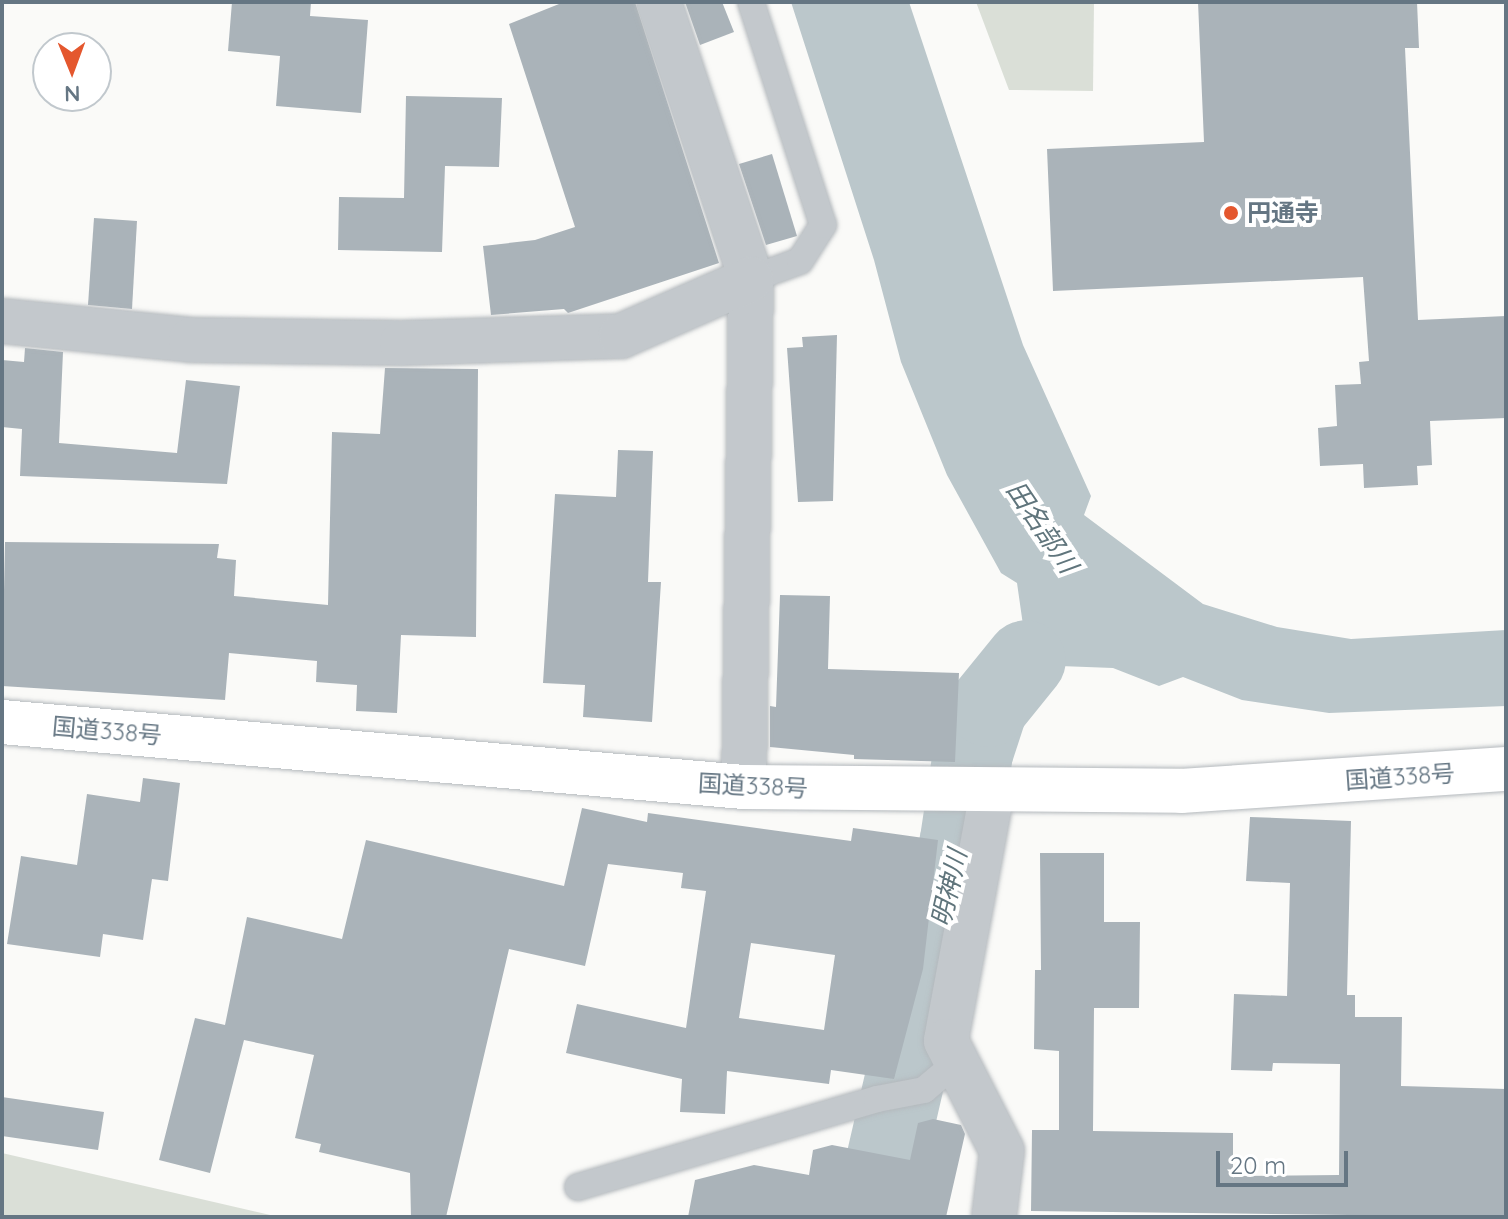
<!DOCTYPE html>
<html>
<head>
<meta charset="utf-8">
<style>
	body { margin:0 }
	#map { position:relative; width:1508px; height:1219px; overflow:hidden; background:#fafaf8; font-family:Quicksand,"Noto Sans JP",sans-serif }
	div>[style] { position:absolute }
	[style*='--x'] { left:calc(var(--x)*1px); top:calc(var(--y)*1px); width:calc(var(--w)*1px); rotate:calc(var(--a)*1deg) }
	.green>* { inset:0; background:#dadfd7 }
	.water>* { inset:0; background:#bbc7cb }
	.river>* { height:80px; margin:-40px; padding:0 40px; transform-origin:40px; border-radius:40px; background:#bbc7cb }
	.building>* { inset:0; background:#aab3b9 }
	.roads { filter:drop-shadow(0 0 2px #b4b9bd) drop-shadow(0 0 2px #b4b9bd) }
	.service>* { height:26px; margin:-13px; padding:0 13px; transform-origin:13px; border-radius:13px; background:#c3c8cc }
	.minor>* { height:44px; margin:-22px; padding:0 22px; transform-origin:22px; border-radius:22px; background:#c3c8cc }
	.trunk>* { height:44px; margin:-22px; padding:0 22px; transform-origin:22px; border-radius:22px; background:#fff }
	.dots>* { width:22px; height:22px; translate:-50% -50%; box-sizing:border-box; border:4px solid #fff; border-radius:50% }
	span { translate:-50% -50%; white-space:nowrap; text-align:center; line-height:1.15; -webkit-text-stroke:8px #fff; paint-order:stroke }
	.poi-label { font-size:24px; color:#657683; font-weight:700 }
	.left { translate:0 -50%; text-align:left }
	.street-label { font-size:24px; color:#657683 }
	.water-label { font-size:26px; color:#60757c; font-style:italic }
	.frame { position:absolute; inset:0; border:4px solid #657683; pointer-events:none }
	.north { position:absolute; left:32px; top:32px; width:80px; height:80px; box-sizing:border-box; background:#fff; border:2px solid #c1c8cd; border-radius:50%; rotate:179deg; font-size:22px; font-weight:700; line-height:32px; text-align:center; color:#657683 }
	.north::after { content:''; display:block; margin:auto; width:28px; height:36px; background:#e4572e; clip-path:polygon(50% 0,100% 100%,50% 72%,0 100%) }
	.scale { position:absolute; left:1216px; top:1151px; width:132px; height:36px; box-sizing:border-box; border:4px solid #657683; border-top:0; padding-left:10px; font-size:24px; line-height:28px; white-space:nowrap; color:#657683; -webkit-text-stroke:6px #fff; paint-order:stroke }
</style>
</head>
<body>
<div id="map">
	<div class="green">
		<i style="clip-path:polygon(976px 2px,1094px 2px,1093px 91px,1009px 90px)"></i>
		<i style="clip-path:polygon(2px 1153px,279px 1217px,2px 1217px)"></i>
	</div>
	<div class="water">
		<i style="clip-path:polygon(791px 2px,909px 2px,1023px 345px,1091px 496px,1084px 515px,1203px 604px,1277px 627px,1351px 639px,1506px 630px,1506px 706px,1329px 713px,1242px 700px,1183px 677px,1159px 686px,1113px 668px,1060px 666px,1027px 684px,998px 710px,986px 753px,962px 748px,993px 660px,1025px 639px,1017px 583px,1001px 573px,947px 475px,901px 362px,874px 260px)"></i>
	</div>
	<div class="river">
		<i style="--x:873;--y:1217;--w:387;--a:-77"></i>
		<i style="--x:960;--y:840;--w:88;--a:-81.5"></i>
		<i style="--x:973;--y:753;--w:48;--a:-71.9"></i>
		<i style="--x:988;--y:707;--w:60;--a:-51"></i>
	</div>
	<div class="building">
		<i style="clip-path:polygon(232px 2px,311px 2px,310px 16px,368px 20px,361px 113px,276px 106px,280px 56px,228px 51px)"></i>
		<i style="clip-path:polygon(564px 2px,635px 2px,719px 263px,568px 313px,564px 309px,491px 315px,483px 246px,535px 240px,575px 227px,509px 24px)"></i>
		<i style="clip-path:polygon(685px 2px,722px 2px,734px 32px,700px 45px)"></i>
		<i style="clip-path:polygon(1198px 2px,1417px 2px,1419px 48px,1405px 48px,1418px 320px,1506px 316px,1506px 418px,1430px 421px,1432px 465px,1417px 466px,1418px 485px,1364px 488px,1363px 464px,1320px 466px,1318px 428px,1337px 426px,1335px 385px,1361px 384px,1359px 362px,1369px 361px,1363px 277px,1053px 291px,1047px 149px,1204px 142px)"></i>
		<i style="clip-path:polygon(406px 96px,502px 98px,499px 167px,445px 166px,442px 252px,338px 250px,339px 197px,404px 198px)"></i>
		<i style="clip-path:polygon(772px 154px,797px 236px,766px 245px,739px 164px)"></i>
		<i style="clip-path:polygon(94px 218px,137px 221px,132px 309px,88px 305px)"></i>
		<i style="clip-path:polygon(837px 335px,833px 501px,798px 502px,787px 348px,803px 347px,802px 337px)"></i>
		<i style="clip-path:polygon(25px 348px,63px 352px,59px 443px,177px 453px,186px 380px,240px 386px,227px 484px,20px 476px,22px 429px,2px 427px,2px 360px,24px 362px)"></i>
		<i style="clip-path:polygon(385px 368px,478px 369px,476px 637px,401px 635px,397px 713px,356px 711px,357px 685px,316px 682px,317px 661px,229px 653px,225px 700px,2px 686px,5px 542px,219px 544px,217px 558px,236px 560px,234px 596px,328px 605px,332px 432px,380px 434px)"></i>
		<i style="clip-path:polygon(618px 450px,653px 451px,648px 582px,661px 582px,652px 722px,583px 717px,585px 685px,543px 683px,555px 494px,616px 497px)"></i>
		<i style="clip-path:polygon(780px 595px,830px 596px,828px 669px,959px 673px,955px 762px,854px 759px,854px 755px,770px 747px,770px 706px,776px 707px)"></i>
		<i style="clip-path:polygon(143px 778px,180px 783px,168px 881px,152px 879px,143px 940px,103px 934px,100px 957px,7px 944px,21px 856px,77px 865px,87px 794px,140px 802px)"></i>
		<i style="clip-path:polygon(evenodd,582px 808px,647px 822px,648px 813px,851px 841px,853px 828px,938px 840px,923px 969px,894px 1079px,831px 1070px,829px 1084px,727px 1071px,725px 1114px,680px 1112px,682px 1079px,566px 1053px,577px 1004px,686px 1028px,706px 891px,681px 888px,683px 873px,608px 864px,585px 966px,509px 949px,446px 1217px,411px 1217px,410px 1173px,319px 1152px,321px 1144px,295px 1138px,314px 1055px,244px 1040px,210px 1173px,159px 1160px,195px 1018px,225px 1025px,247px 917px,342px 939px,366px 840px,564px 886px,582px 808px,751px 943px,835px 955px,824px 1030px,739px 1018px,751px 943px)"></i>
		<i style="clip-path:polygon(1250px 817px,1351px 821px,1347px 995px,1355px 995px,1355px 1017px,1402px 1017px,1401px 1086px,1506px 1089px,1506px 1217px,1031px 1211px,1032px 1130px,1059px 1130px,1059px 1051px,1034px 1049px,1035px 970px,1041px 970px,1040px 853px,1104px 853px,1104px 922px,1140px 922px,1139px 1008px,1094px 1008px,1093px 1131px,1233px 1133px,1233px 1176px,1339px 1175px,1340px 1064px,1273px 1063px,1272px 1071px,1231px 1070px,1234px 994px,1287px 996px,1290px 883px,1246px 881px)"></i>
		<i style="clip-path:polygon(2px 1097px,104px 1112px,98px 1150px,2px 1136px)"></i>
		<i style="clip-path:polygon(933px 1119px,961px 1125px,965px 1134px,946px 1217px,688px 1217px,695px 1180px,754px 1165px,809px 1175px,813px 1150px,832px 1145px,910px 1160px,918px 1123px)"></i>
	</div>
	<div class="roads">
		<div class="service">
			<i style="--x:751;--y:279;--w:52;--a:-20.2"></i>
			<i style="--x:800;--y:261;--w:43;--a:-57.4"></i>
			<i style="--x:823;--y:225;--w:234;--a:-107.9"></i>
			<i style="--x:578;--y:1187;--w:312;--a:-16.4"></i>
			<i style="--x:877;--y:1099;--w:48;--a:-10.8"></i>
			<i style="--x:924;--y:1090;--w:43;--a:-40.3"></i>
		</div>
		<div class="minor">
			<i style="--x:659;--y:2;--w:292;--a:71.6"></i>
			<i style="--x:751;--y:279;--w:508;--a:90.79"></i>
			<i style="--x:2;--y:321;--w:190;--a:5.7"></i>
			<i style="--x:191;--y:340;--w:211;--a:0.8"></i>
			<i style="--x:402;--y:343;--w:219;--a:-1.8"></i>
			<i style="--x:621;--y:336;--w:142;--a:-23.7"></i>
			<i style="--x:992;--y:792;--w:253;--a:100.5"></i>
			<i style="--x:946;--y:1041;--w:123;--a:63"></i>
			<i style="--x:1002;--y:1151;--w:66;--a:96.9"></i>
		</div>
		<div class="trunk">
			<i style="--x:2;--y:722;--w:745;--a:5.01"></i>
			<i style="--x:744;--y:787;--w:437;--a:0.5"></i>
			<i style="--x:1181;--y:791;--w:326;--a:-3.9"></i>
		</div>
	</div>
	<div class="dots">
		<i style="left:1231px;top:213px;background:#e4572e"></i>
	</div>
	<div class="poi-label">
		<span class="left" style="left:1247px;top:213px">円通寺</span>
	</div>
	<div class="street-label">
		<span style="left:107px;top:731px;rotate:5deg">国道338号</span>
		<span style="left:1400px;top:777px;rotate:-4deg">国道338号</span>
		<span style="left:753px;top:786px;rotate:3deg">国道338号</span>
	</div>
	<div class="water-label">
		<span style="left:1042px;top:527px;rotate:56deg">田名部川</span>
		<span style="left:949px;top:888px;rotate:-77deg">明神川</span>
	</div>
	<div class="frame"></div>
	<div class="north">N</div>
	<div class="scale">20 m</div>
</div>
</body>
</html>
